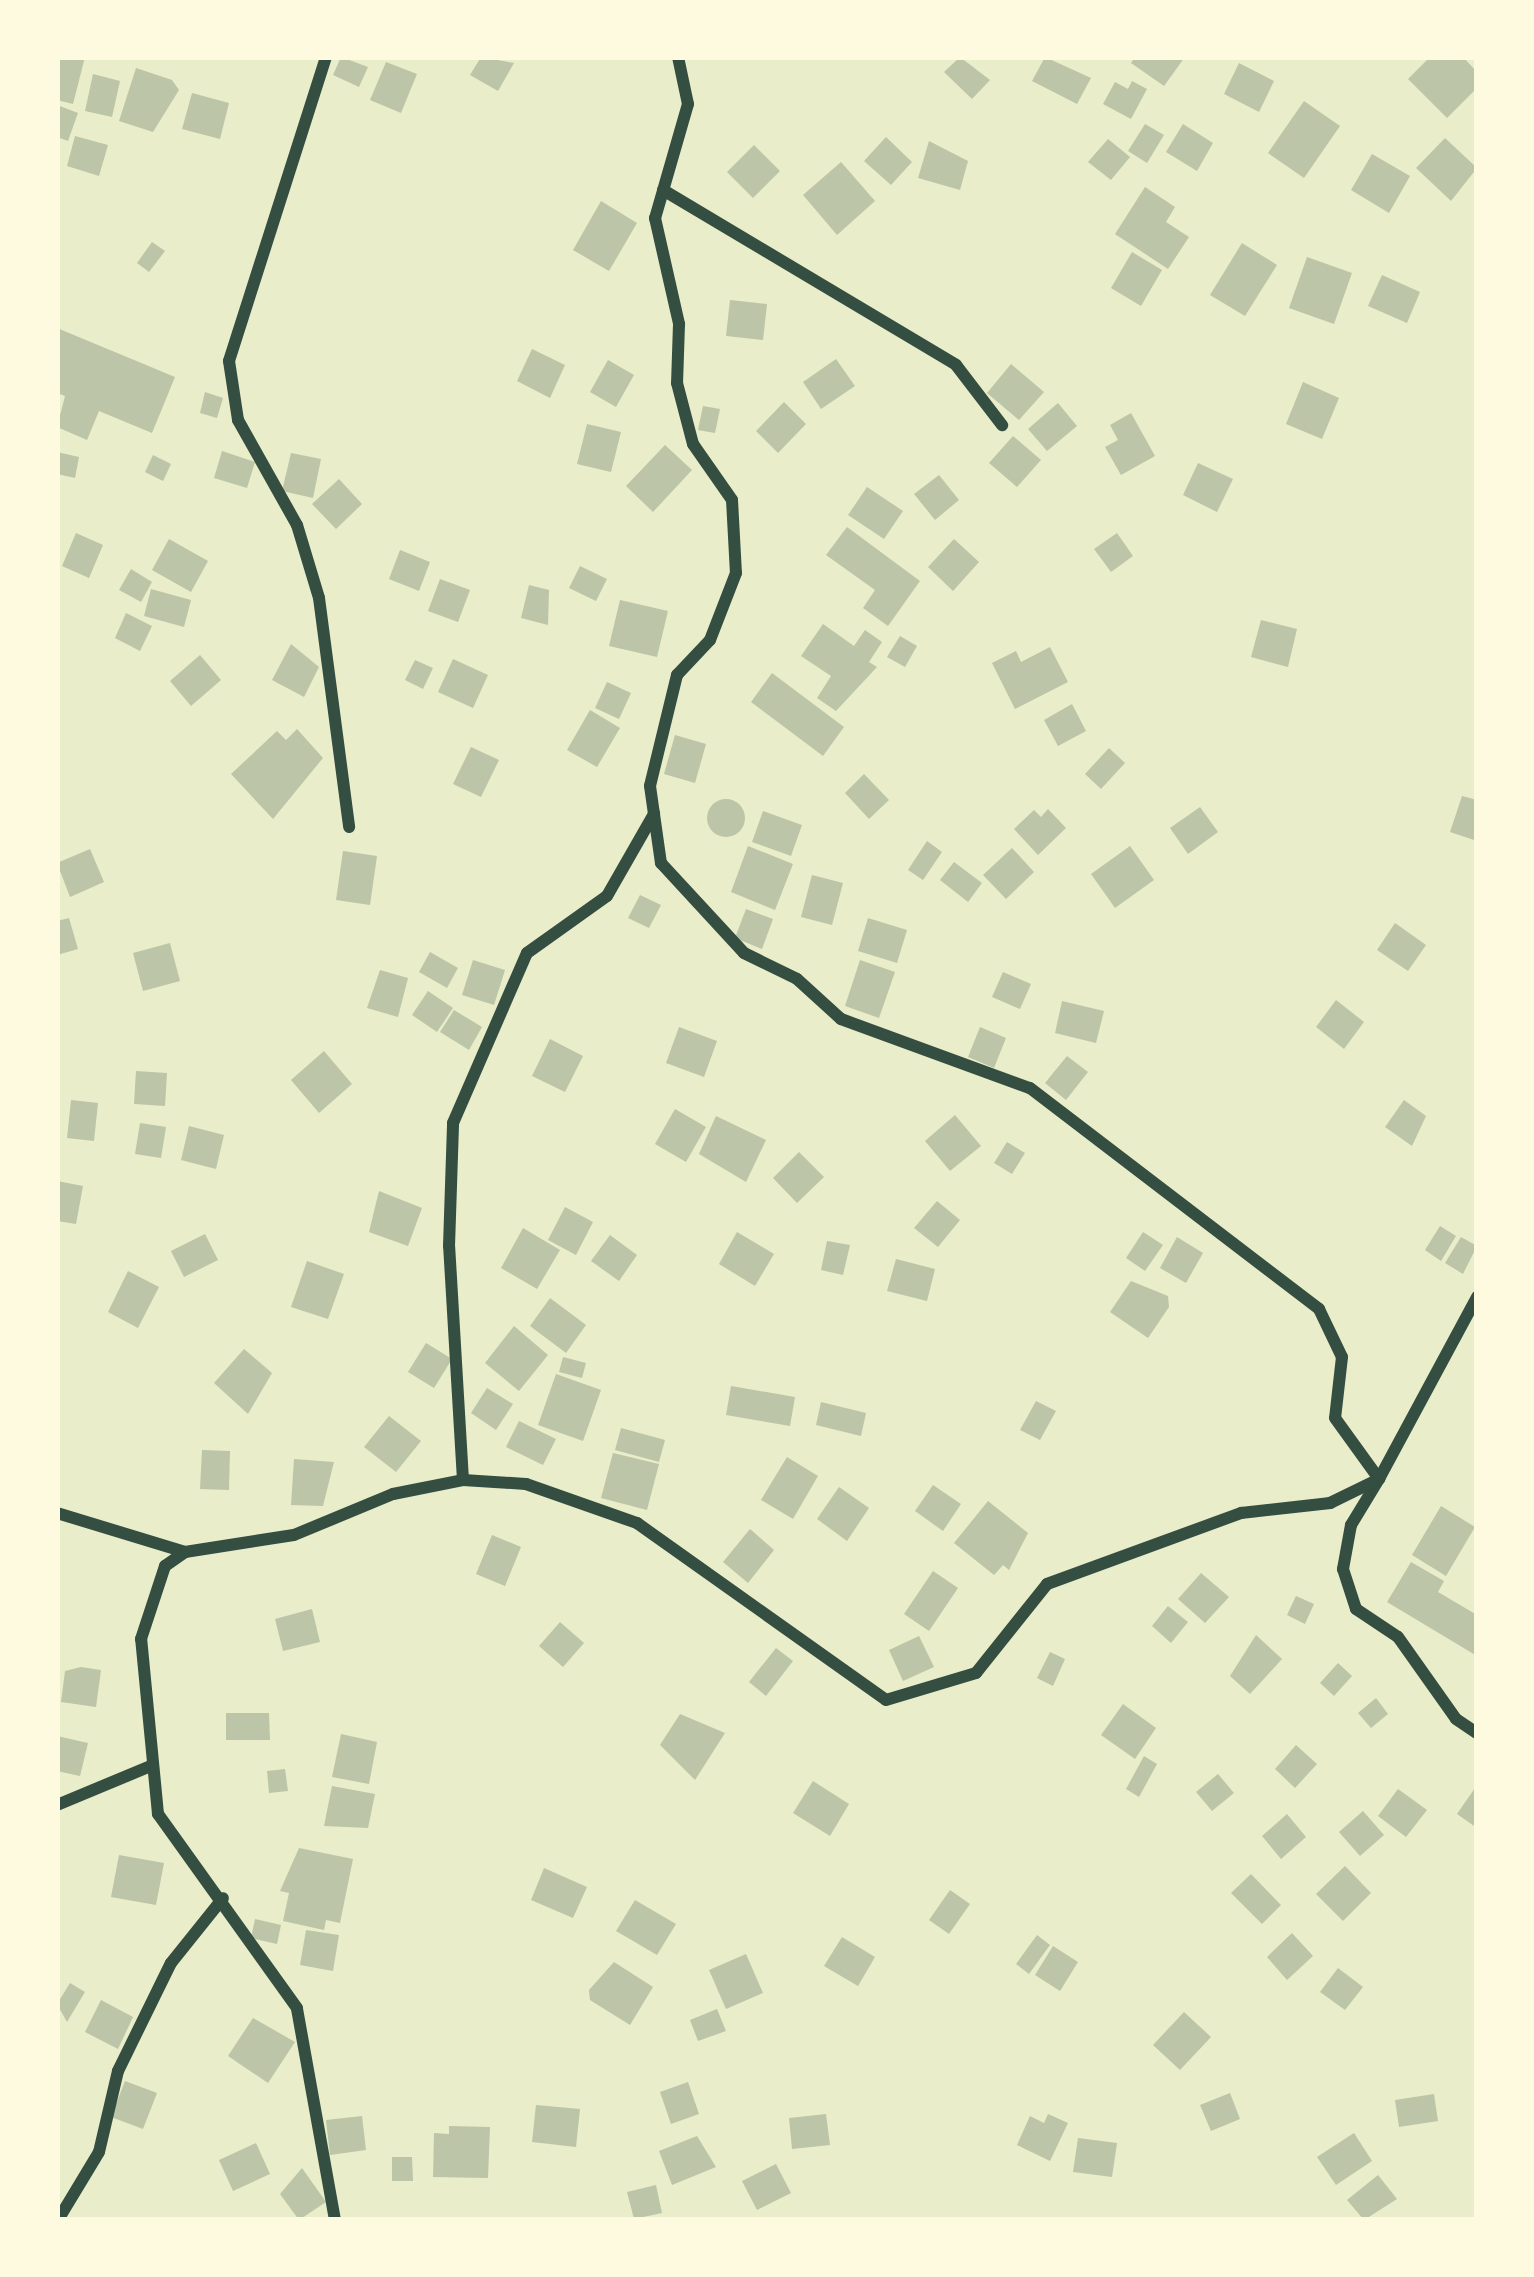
<!DOCTYPE html>
<html>
<head>
<meta charset="utf-8">
<style>
	body { margin:0 }
	#map { position:relative; width:1534px; height:2277px; overflow:hidden; background:#e9edc9; font-family:Merriweather,serif }
	div>[style] { position:absolute }
	[style*='--x'] { left:calc(var(--x)*1px); top:calc(var(--y)*1px); width:calc(var(--w)*1px); rotate:calc(var(--a)*1deg) }
	.building>* { inset:0; background:#bcc5a7 }
	.round { border-radius:50% }
	.minor>* { height:12px; margin:-6px; padding:0 6px; transform-origin:6px; border-radius:6px; background:#344e41 }
	span { translate:-50% -50%; white-space:nowrap; text-align:center; line-height:1.15; -webkit-text-stroke:12px #fefae0; paint-order:stroke }
	.frame { position:absolute; inset:0; border:60px solid #fefae0; pointer-events:none }
</style>
</head>
<body>
<div id="map">
	<div class="building">
		<i style="clip-path:polygon(57px 57px,85px 57px,73px 104px,57px 100px)"></i>
		<i style="clip-path:polygon(341px 57px,368px 67px,359px 87px,333px 75px)"></i>
		<i style="clip-path:polygon(481px 57px,514px 63px,498px 91px,470px 75px)"></i>
		<i style="clip-path:polygon(960px 57px,990px 80px,972px 99px,944px 72px)"></i>
		<i style="clip-path:polygon(1045px 57px,1091px 78px,1077px 104px,1032px 81px)"></i>
		<i style="clip-path:polygon(1135px 57px,1185px 57px,1164px 86px,1131px 63px)"></i>
		<i style="clip-path:polygon(1430px 57px,1463px 57px,1477px 72px,1477px 88px,1447px 118px,1408px 79px)"></i>
		<i style="clip-path:polygon(386px 62px,417px 74px,401px 113px,370px 100px)"></i>
		<i style="clip-path:polygon(1239px 63px,1274px 81px,1259px 112px,1224px 94px)"></i>
		<i style="clip-path:polygon(136px 68px,172px 80px,179px 90px,153px 132px,119px 121px)"></i>
		<i style="clip-path:polygon(93px 74px,120px 81px,112px 117px,85px 111px)"></i>
		<i style="clip-path:polygon(1132px 81px,1147px 89px,1131px 119px,1103px 104px,1115px 82px,1128px 89px)"></i>
		<i style="clip-path:polygon(192px 93px,229px 103px,220px 139px,182px 129px)"></i>
		<i style="clip-path:polygon(1304px 101px,1340px 126px,1304px 178px,1268px 153px)"></i>
		<i style="clip-path:polygon(57px 105px,78px 113px,68px 141px,57px 137px)"></i>
		<i style="clip-path:polygon(1145px 124px,1164px 135px,1147px 163px,1128px 151px)"></i>
		<i style="clip-path:polygon(1183px 124px,1213px 143px,1197px 171px,1166px 152px)"></i>
		<i style="clip-path:polygon(75px 136px,108px 145px,99px 176px,67px 166px)"></i>
		<i style="clip-path:polygon(886px 137px,912px 162px,891px 185px,864px 161px)"></i>
		<i style="clip-path:polygon(1445px 138px,1477px 168px,1451px 201px,1416px 168px)"></i>
		<i style="clip-path:polygon(1108px 139px,1130px 157px,1111px 180px,1088px 162px)"></i>
		<i style="clip-path:polygon(929px 141px,968px 161px,960px 190px,918px 178px)"></i>
		<i style="clip-path:polygon(754px 145px,780px 171px,753px 198px,727px 172px)"></i>
		<i style="clip-path:polygon(1372px 154px,1410px 176px,1389px 213px,1351px 190px)"></i>
		<i style="clip-path:polygon(841px 162px,875px 201px,837px 235px,803px 195px)"></i>
		<i style="clip-path:polygon(1145px 187px,1175px 207px,1166px 222px,1189px 237px,1168px 269px,1115px 234px)"></i>
		<i style="clip-path:polygon(601px 201px,637px 223px,609px 271px,573px 250px)"></i>
		<i style="clip-path:polygon(152px 242px,165px 251px,149px 272px,137px 263px)"></i>
		<i style="clip-path:polygon(1242px 243px,1277px 265px,1245px 316px,1210px 295px)"></i>
		<i style="clip-path:polygon(1132px 252px,1162px 270px,1141px 306px,1111px 288px)"></i>
		<i style="clip-path:polygon(1307px 257px,1352px 273px,1334px 324px,1289px 308px)"></i>
		<i style="clip-path:polygon(1382px 275px,1420px 292px,1407px 323px,1368px 306px)"></i>
		<i style="clip-path:polygon(730px 300px,767px 304px,763px 340px,726px 336px)"></i>
		<i style="clip-path:polygon(57px 328px,175px 377px,152px 433px,99px 411px,87px 440px,57px 427px,65px 396px,57px 393px)"></i>
		<i style="clip-path:polygon(532px 349px,565px 365px,550px 398px,517px 381px)"></i>
		<i style="clip-path:polygon(836px 359px,855px 386px,821px 409px,803px 382px)"></i>
		<i style="clip-path:polygon(608px 360px,634px 375px,616px 407px,590px 392px)"></i>
		<i style="clip-path:polygon(1011px 364px,1044px 392px,1019px 420px,987px 393px)"></i>
		<i style="clip-path:polygon(1303px 382px,1339px 398px,1322px 439px,1286px 424px)"></i>
		<i style="clip-path:polygon(205px 392px,223px 398px,217px 418px,200px 413px)"></i>
		<i style="clip-path:polygon(784px 402px,806px 424px,778px 453px,756px 431px)"></i>
		<i style="clip-path:polygon(1058px 403px,1077px 426px,1047px 451px,1028px 429px)"></i>
		<i style="clip-path:polygon(703px 406px,720px 409px,715px 433px,698px 430px)"></i>
		<i style="clip-path:polygon(1131px 413px,1155px 456px,1121px 475px,1105px 447px,1118px 440px,1110px 425px)"></i>
		<i style="clip-path:polygon(587px 424px,621px 432px,611px 472px,577px 464px)"></i>
		<i style="clip-path:polygon(1013px 436px,1041px 460px,1017px 487px,989px 463px)"></i>
		<i style="clip-path:polygon(665px 445px,692px 470px,653px 512px,626px 486px)"></i>
		<i style="clip-path:polygon(222px 451px,255px 462px,247px 488px,214px 478px)"></i>
		<i style="clip-path:polygon(57px 452px,79px 457px,75px 478px,57px 474px)"></i>
		<i style="clip-path:polygon(291px 453px,321px 459px,313px 498px,282px 491px)"></i>
		<i style="clip-path:polygon(153px 455px,171px 464px,163px 481px,145px 472px)"></i>
		<i style="clip-path:polygon(1198px 463px,1233px 479px,1217px 512px,1183px 495px)"></i>
		<i style="clip-path:polygon(939px 475px,959px 500px,935px 520px,914px 494px)"></i>
		<i style="clip-path:polygon(339px 479px,362px 504px,336px 529px,312px 504px)"></i>
		<i style="clip-path:polygon(867px 487px,903px 511px,884px 539px,848px 515px)"></i>
		<i style="clip-path:polygon(847px 527px,920px 581px,888px 626px,863px 608px,875px 590px,826px 555px)"></i>
		<i style="clip-path:polygon(76px 533px,103px 545px,89px 578px,62px 566px)"></i>
		<i style="clip-path:polygon(1117px 533px,1133px 556px,1111px 572px,1094px 549px)"></i>
		<i style="clip-path:polygon(169px 539px,208px 561px,191px 592px,152px 570px)"></i>
		<i style="clip-path:polygon(954px 539px,979px 562px,953px 591px,928px 567px)"></i>
		<i style="clip-path:polygon(400px 550px,430px 562px,419px 591px,389px 579px)"></i>
		<i style="clip-path:polygon(580px 566px,607px 579px,596px 601px,569px 588px)"></i>
		<i style="clip-path:polygon(131px 569px,152px 582px,141px 602px,119px 590px)"></i>
		<i style="clip-path:polygon(440px 579px,470px 590px,458px 622px,428px 611px)"></i>
		<i style="clip-path:polygon(529px 585px,549px 590px,548px 625px,521px 618px)"></i>
		<i style="clip-path:polygon(151px 589px,191px 600px,184px 627px,144px 616px)"></i>
		<i style="clip-path:polygon(620px 600px,668px 611px,657px 657px,609px 646px)"></i>
		<i style="clip-path:polygon(126px 613px,152px 626px,140px 651px,115px 638px)"></i>
		<i style="clip-path:polygon(1261px 620px,1297px 629px,1288px 667px,1251px 657px)"></i>
		<i style="clip-path:polygon(823px 624px,854px 646px,865px 630px,882px 642px,869px 662px,877px 667px,836px 711px,817px 698px,831px 676px,801px 656px)"></i>
		<i style="clip-path:polygon(900px 636px,917px 646px,905px 667px,887px 657px)"></i>
		<i style="clip-path:polygon(291px 644px,319px 667px,304px 697px,272px 680px)"></i>
		<i style="clip-path:polygon(1050px 647px,1068px 682px,1015px 709px,992px 663px,1016px 651px,1021px 662px)"></i>
		<i style="clip-path:polygon(200px 655px,221px 680px,191px 706px,170px 681px)"></i>
		<i style="clip-path:polygon(453px 659px,488px 675px,473px 708px,438px 692px)"></i>
		<i style="clip-path:polygon(415px 660px,433px 668px,423px 689px,405px 680px)"></i>
		<i style="clip-path:polygon(772px 673px,844px 727px,823px 756px,751px 702px)"></i>
		<i style="clip-path:polygon(607px 682px,631px 693px,619px 719px,595px 708px)"></i>
		<i style="clip-path:polygon(1072px 704px,1086px 731px,1058px 746px,1044px 720px)"></i>
		<i style="clip-path:polygon(590px 710px,620px 728px,597px 767px,567px 750px)"></i>
		<i style="clip-path:polygon(297px 729px,323px 758px,273px 819px,231px 774px,277px 731px,286px 740px)"></i>
		<i style="clip-path:polygon(675px 735px,706px 744px,695px 783px,664px 774px)"></i>
		<i style="clip-path:polygon(471px 747px,499px 760px,481px 797px,453px 784px)"></i>
		<i style="clip-path:polygon(1109px 748px,1125px 763px,1101px 789px,1085px 774px)"></i>
		<i style="clip-path:polygon(864px 774px,889px 800px,869px 819px,845px 793px)"></i>
		<i style="clip-path:polygon(1462px 796px,1477px 800px,1477px 841px,1450px 832px)"></i>
		<i class="round" style="left:707px;top:799px;width:38px;height:38px"></i>
		<i style="clip-path:polygon(1200px 807px,1218px 832px,1188px 854px,1170px 828px)"></i>
		<i style="clip-path:polygon(1048px 809px,1066px 828px,1038px 855px,1014px 829px,1034px 810px,1041px 817px)"></i>
		<i style="clip-path:polygon(763px 811px,802px 825px,791px 856px,752px 842px)"></i>
		<i style="clip-path:polygon(927px 841px,942px 852px,923px 880px,908px 870px)"></i>
		<i style="clip-path:polygon(748px 846px,793px 864px,775px 910px,731px 892px)"></i>
		<i style="clip-path:polygon(1130px 846px,1154px 880px,1115px 908px,1091px 874px)"></i>
		<i style="clip-path:polygon(1012px 848px,1034px 872px,1006px 899px,983px 875px)"></i>
		<i style="clip-path:polygon(90px 849px,104px 882px,70px 897px,57px 863px)"></i>
		<i style="clip-path:polygon(343px 851px,377px 856px,370px 905px,336px 900px)"></i>
		<i style="clip-path:polygon(954px 862px,982px 883px,968px 902px,940px 880px)"></i>
		<i style="clip-path:polygon(812px 875px,843px 883px,832px 925px,801px 917px)"></i>
		<i style="clip-path:polygon(640px 895px,661px 905px,649px 928px,628px 918px)"></i>
		<i style="clip-path:polygon(746px 909px,773px 919px,762px 949px,735px 938px)"></i>
		<i style="clip-path:polygon(69px 918px,78px 949px,57px 955px,57px 921px)"></i>
		<i style="clip-path:polygon(868px 918px,907px 930px,897px 963px,858px 951px)"></i>
		<i style="clip-path:polygon(1395px 923px,1426px 945px,1408px 971px,1377px 950px)"></i>
		<i style="clip-path:polygon(170px 943px,180px 981px,143px 991px,133px 953px)"></i>
		<i style="clip-path:polygon(430px 952px,458px 968px,447px 988px,419px 972px)"></i>
		<i style="clip-path:polygon(473px 960px,505px 970px,494px 1005px,462px 995px)"></i>
		<i style="clip-path:polygon(860px 960px,895px 972px,879px 1018px,845px 1006px)"></i>
		<i style="clip-path:polygon(380px 970px,408px 978px,398px 1017px,367px 1008px)"></i>
		<i style="clip-path:polygon(1003px 972px,1031px 984px,1020px 1009px,992px 997px)"></i>
		<i style="clip-path:polygon(428px 991px,453px 1008px,437px 1032px,412px 1015px)"></i>
		<i style="clip-path:polygon(1336px 1000px,1364px 1022px,1344px 1049px,1316px 1027px)"></i>
		<i style="clip-path:polygon(1062px 1001px,1104px 1011px,1096px 1043px,1055px 1033px)"></i>
		<i style="clip-path:polygon(454px 1010px,482px 1027px,469px 1050px,440px 1032px)"></i>
		<i style="clip-path:polygon(679px 1027px,717px 1041px,704px 1077px,666px 1063px)"></i>
		<i style="clip-path:polygon(980px 1027px,1006px 1038px,994px 1068px,968px 1057px)"></i>
		<i style="clip-path:polygon(550px 1039px,583px 1056px,565px 1092px,532px 1076px)"></i>
		<i style="clip-path:polygon(324px 1051px,352px 1084px,319px 1113px,291px 1080px)"></i>
		<i style="clip-path:polygon(1067px 1056px,1088px 1072px,1066px 1100px,1045px 1083px)"></i>
		<i style="clip-path:polygon(136px 1071px,167px 1073px,165px 1106px,134px 1104px)"></i>
		<i style="clip-path:polygon(71px 1100px,98px 1103px,94px 1141px,67px 1138px)"></i>
		<i style="clip-path:polygon(1404px 1100px,1426px 1116px,1412px 1146px,1385px 1127px)"></i>
		<i style="clip-path:polygon(675px 1109px,706px 1127px,686px 1162px,655px 1144px)"></i>
		<i style="clip-path:polygon(955px 1115px,981px 1146px,950px 1171px,925px 1141px)"></i>
		<i style="clip-path:polygon(716px 1116px,766px 1140px,746px 1182px,699px 1154px)"></i>
		<i style="clip-path:polygon(140px 1123px,166px 1127px,161px 1158px,135px 1154px)"></i>
		<i style="clip-path:polygon(189px 1126px,224px 1135px,216px 1169px,181px 1160px)"></i>
		<i style="clip-path:polygon(1007px 1142px,1025px 1153px,1012px 1174px,994px 1163px)"></i>
		<i style="clip-path:polygon(799px 1152px,824px 1177px,797px 1203px,773px 1178px)"></i>
		<i style="clip-path:polygon(57px 1181px,83px 1186px,76px 1224px,57px 1221px)"></i>
		<i style="clip-path:polygon(379px 1191px,422px 1208px,408px 1246px,369px 1232px)"></i>
		<i style="clip-path:polygon(937px 1201px,960px 1220px,938px 1247px,914px 1228px)"></i>
		<i style="clip-path:polygon(565px 1207px,593px 1222px,576px 1255px,548px 1240px)"></i>
		<i style="clip-path:polygon(1440px 1226px,1456px 1236px,1441px 1261px,1425px 1250px)"></i>
		<i style="clip-path:polygon(523px 1228px,560px 1250px,537px 1289px,501px 1268px)"></i>
		<i style="clip-path:polygon(737px 1232px,774px 1254px,755px 1286px,719px 1264px)"></i>
		<i style="clip-path:polygon(1143px 1232px,1163px 1245px,1145px 1271px,1126px 1258px)"></i>
		<i style="clip-path:polygon(205px 1234px,218px 1260px,184px 1277px,171px 1251px)"></i>
		<i style="clip-path:polygon(610px 1235px,637px 1255px,619px 1281px,591px 1261px)"></i>
		<i style="clip-path:polygon(1177px 1237px,1203px 1253px,1186px 1283px,1160px 1268px)"></i>
		<i style="clip-path:polygon(1461px 1237px,1477px 1246px,1463px 1274px,1445px 1263px)"></i>
		<i style="clip-path:polygon(827px 1241px,850px 1245px,843px 1275px,821px 1270px)"></i>
		<i style="clip-path:polygon(896px 1259px,935px 1269px,927px 1301px,887px 1291px)"></i>
		<i style="clip-path:polygon(307px 1261px,344px 1274px,328px 1319px,291px 1307px)"></i>
		<i style="clip-path:polygon(128px 1271px,159px 1287px,138px 1328px,108px 1312px)"></i>
		<i style="clip-path:polygon(1131px 1281px,1168px 1296px,1169px 1307px,1148px 1338px,1110px 1312px)"></i>
		<i style="clip-path:polygon(550px 1298px,586px 1325px,566px 1353px,530px 1326px)"></i>
		<i style="clip-path:polygon(514px 1326px,548px 1355px,519px 1391px,485px 1363px)"></i>
		<i style="clip-path:polygon(426px 1343px,452px 1359px,434px 1388px,408px 1372px)"></i>
		<i style="clip-path:polygon(244px 1349px,272px 1373px,248px 1414px,214px 1383px)"></i>
		<i style="clip-path:polygon(563px 1357px,586px 1363px,582px 1378px,559px 1372px)"></i>
		<i style="clip-path:polygon(556px 1374px,601px 1390px,583px 1441px,538px 1425px)"></i>
		<i style="clip-path:polygon(731px 1386px,795px 1397px,790px 1426px,726px 1415px)"></i>
		<i style="clip-path:polygon(487px 1388px,513px 1404px,496px 1430px,471px 1413px)"></i>
		<i style="clip-path:polygon(1036px 1401px,1056px 1411px,1040px 1440px,1020px 1430px)"></i>
		<i style="clip-path:polygon(821px 1402px,866px 1413px,861px 1436px,816px 1425px)"></i>
		<i style="clip-path:polygon(389px 1416px,421px 1441px,396px 1472px,364px 1447px)"></i>
		<i style="clip-path:polygon(519px 1421px,556px 1439px,543px 1465px,506px 1447px)"></i>
		<i style="clip-path:polygon(621px 1428px,665px 1440px,659px 1462px,615px 1450px)"></i>
		<i style="clip-path:polygon(202px 1450px,230px 1451px,229px 1490px,200px 1489px)"></i>
		<i style="clip-path:polygon(613px 1453px,659px 1464px,647px 1510px,601px 1498px)"></i>
		<i style="clip-path:polygon(787px 1457px,818px 1476px,793px 1519px,761px 1500px)"></i>
		<i style="clip-path:polygon(294px 1459px,334px 1462px,323px 1506px,291px 1505px)"></i>
		<i style="clip-path:polygon(933px 1485px,961px 1504px,943px 1531px,915px 1511px)"></i>
		<i style="clip-path:polygon(839px 1487px,869px 1508px,847px 1541px,817px 1519px)"></i>
		<i style="clip-path:polygon(988px 1501px,1028px 1533px,1009px 1570px,1003px 1565px,994px 1575px,954px 1543px)"></i>
		<i style="clip-path:polygon(1441px 1506px,1475px 1527px,1446px 1576px,1412px 1555px)"></i>
		<i style="clip-path:polygon(750px 1529px,774px 1550px,748px 1583px,723px 1562px)"></i>
		<i style="clip-path:polygon(492px 1535px,521px 1547px,505px 1586px,476px 1574px)"></i>
		<i style="clip-path:polygon(1411px 1562px,1444px 1581px,1438px 1592px,1477px 1615px,1477px 1656px,1387px 1602px)"></i>
		<i style="clip-path:polygon(933px 1571px,958px 1588px,929px 1631px,904px 1614px)"></i>
		<i style="clip-path:polygon(1201px 1573px,1229px 1597px,1205px 1623px,1178px 1599px)"></i>
		<i style="clip-path:polygon(1296px 1596px,1314px 1604px,1305px 1624px,1287px 1615px)"></i>
		<i style="clip-path:polygon(1168px 1606px,1188px 1622px,1171px 1643px,1152px 1626px)"></i>
		<i style="clip-path:polygon(312px 1609px,320px 1642px,283px 1651px,275px 1619px)"></i>
		<i style="clip-path:polygon(560px 1622px,584px 1643px,563px 1667px,539px 1646px)"></i>
		<i style="clip-path:polygon(1256px 1635px,1282px 1659px,1250px 1694px,1230px 1676px)"></i>
		<i style="clip-path:polygon(919px 1636px,934px 1667px,903px 1681px,889px 1650px)"></i>
		<i style="clip-path:polygon(776px 1648px,793px 1661px,766px 1696px,749px 1682px)"></i>
		<i style="clip-path:polygon(1050px 1652px,1065px 1659px,1053px 1686px,1037px 1678px)"></i>
		<i style="clip-path:polygon(1338px 1663px,1352px 1676px,1334px 1696px,1320px 1683px)"></i>
		<i style="clip-path:polygon(81px 1667px,101px 1670px,96px 1707px,61px 1702px,65px 1671px)"></i>
		<i style="clip-path:polygon(1376px 1698px,1388px 1714px,1371px 1728px,1358px 1713px)"></i>
		<i style="clip-path:polygon(1123px 1704px,1156px 1728px,1135px 1759px,1101px 1735px)"></i>
		<i style="clip-path:polygon(226px 1713px,269px 1713px,270px 1740px,226px 1740px)"></i>
		<i style="clip-path:polygon(680px 1714px,725px 1733px,695px 1780px,660px 1745px)"></i>
		<i style="clip-path:polygon(341px 1734px,377px 1742px,369px 1784px,332px 1777px)"></i>
		<i style="clip-path:polygon(57px 1736px,88px 1743px,80px 1776px,57px 1771px)"></i>
		<i style="clip-path:polygon(1296px 1745px,1317px 1764px,1295px 1788px,1275px 1769px)"></i>
		<i style="clip-path:polygon(1144px 1756px,1157px 1764px,1139px 1797px,1126px 1789px)"></i>
		<i style="clip-path:polygon(285px 1769px,288px 1791px,269px 1793px,267px 1771px)"></i>
		<i style="clip-path:polygon(1218px 1774px,1234px 1793px,1212px 1811px,1196px 1792px)"></i>
		<i style="clip-path:polygon(813px 1781px,849px 1804px,830px 1836px,793px 1813px)"></i>
		<i style="clip-path:polygon(1477px 1785px,1477px 1828px,1457px 1814px)"></i>
		<i style="clip-path:polygon(332px 1786px,375px 1794px,368px 1828px,324px 1826px)"></i>
		<i style="clip-path:polygon(1398px 1789px,1427px 1810px,1406px 1837px,1378px 1816px)"></i>
		<i style="clip-path:polygon(1363px 1811px,1384px 1835px,1360px 1856px,1339px 1832px)"></i>
		<i style="clip-path:polygon(1287px 1814px,1306px 1837px,1281px 1859px,1262px 1836px)"></i>
		<i style="clip-path:polygon(299px 1848px,353px 1859px,340px 1923px,326px 1920px,324px 1930px,283px 1921px,289px 1893px,280px 1891px)"></i>
		<i style="clip-path:polygon(119px 1855px,164px 1863px,156px 1905px,111px 1897px)"></i>
		<i style="clip-path:polygon(1345px 1866px,1371px 1893px,1343px 1921px,1316px 1894px)"></i>
		<i style="clip-path:polygon(544px 1868px,587px 1887px,573px 1918px,531px 1900px)"></i>
		<i style="clip-path:polygon(1251px 1874px,1281px 1905px,1262px 1924px,1231px 1893px)"></i>
		<i style="clip-path:polygon(950px 1890px,970px 1904px,949px 1934px,929px 1920px)"></i>
		<i style="clip-path:polygon(635px 1900px,676px 1924px,657px 1955px,616px 1931px)"></i>
		<i style="clip-path:polygon(255px 1919px,281px 1925px,277px 1944px,251px 1938px)"></i>
		<i style="clip-path:polygon(306px 1930px,339px 1935px,333px 1971px,300px 1965px)"></i>
		<i style="clip-path:polygon(1292px 1933px,1313px 1956px,1287px 1980px,1267px 1957px)"></i>
		<i style="clip-path:polygon(1037px 1935px,1050px 1945px,1029px 1974px,1016px 1964px)"></i>
		<i style="clip-path:polygon(842px 1937px,875px 1957px,858px 1986px,824px 1966px)"></i>
		<i style="clip-path:polygon(1053px 1946px,1078px 1962px,1060px 1991px,1035px 1975px)"></i>
		<i style="clip-path:polygon(746px 1954px,763px 1993px,726px 2009px,709px 1970px)"></i>
		<i style="clip-path:polygon(614px 1962px,653px 1987px,630px 2025px,590px 2000px,589px 1990px)"></i>
		<i style="clip-path:polygon(1338px 1968px,1363px 1987px,1345px 2010px,1320px 1992px)"></i>
		<i style="clip-path:polygon(70px 1983px,85px 1992px,67px 2022px,57px 2004px)"></i>
		<i style="clip-path:polygon(101px 2000px,133px 2017px,118px 2049px,85px 2032px)"></i>
		<i style="clip-path:polygon(717px 2009px,726px 2031px,698px 2041px,690px 2020px)"></i>
		<i style="clip-path:polygon(1184px 2012px,1211px 2037px,1180px 2070px,1153px 2045px)"></i>
		<i style="clip-path:polygon(253px 2018px,295px 2042px,268px 2083px,228px 2056px)"></i>
		<i style="clip-path:polygon(125px 2081px,157px 2093px,143px 2129px,111px 2117px)"></i>
		<i style="clip-path:polygon(688px 2082px,699px 2114px,671px 2124px,660px 2092px)"></i>
		<i style="clip-path:polygon(1230px 2093px,1240px 2119px,1211px 2131px,1200px 2105px)"></i>
		<i style="clip-path:polygon(1434px 2094px,1438px 2121px,1399px 2127px,1395px 2100px)"></i>
		<i style="clip-path:polygon(536px 2105px,580px 2109px,576px 2147px,532px 2142px)"></i>
		<i style="clip-path:polygon(826px 2114px,830px 2145px,792px 2149px,789px 2118px)"></i>
		<i style="clip-path:polygon(1048px 2114px,1068px 2123px,1050px 2161px,1017px 2145px,1030px 2116px,1044px 2123px)"></i>
		<i style="clip-path:polygon(362px 2116px,366px 2150px,330px 2155px,326px 2120px)"></i>
		<i style="clip-path:polygon(449px 2126px,490px 2127px,488px 2178px,433px 2177px,434px 2133px,449px 2134px)"></i>
		<i style="clip-path:polygon(1354px 2133px,1372px 2161px,1336px 2185px,1317px 2157px)"></i>
		<i style="clip-path:polygon(697px 2136px,716px 2167px,672px 2185px,659px 2151px)"></i>
		<i style="clip-path:polygon(1078px 2138px,1117px 2143px,1112px 2177px,1073px 2172px)"></i>
		<i style="clip-path:polygon(256px 2143px,270px 2174px,233px 2191px,219px 2160px)"></i>
		<i style="clip-path:polygon(392px 2157px,412px 2157px,413px 2181px,392px 2181px)"></i>
		<i style="clip-path:polygon(776px 2164px,791px 2193px,757px 2210px,742px 2181px)"></i>
		<i style="clip-path:polygon(302px 2168px,326px 2202px,299px 2220px,280px 2194px)"></i>
		<i style="clip-path:polygon(1378px 2175px,1397px 2199px,1364px 2220px,1347px 2200px)"></i>
		<i style="clip-path:polygon(656px 2185px,662px 2213px,634px 2219px,627px 2192px)"></i>
	</div>
	<div class="minor">
		<i style="--x:326;--y:57;--w:319;--a:107.7"></i>
		<i style="--x:229;--y:361;--w:60;--a:81.3"></i>
		<i style="--x:238;--y:420;--w:120;--a:60.7"></i>
		<i style="--x:297;--y:525;--w:76;--a:73.2"></i>
		<i style="--x:319;--y:598;--w:231;--a:82.5"></i>
		<i style="--x:678;--y:57;--w:48;--a:78"></i>
		<i style="--x:688;--y:104;--w:119;--a:106.1"></i>
		<i style="--x:655;--y:218;--w:109;--a:77.2"></i>
		<i style="--x:679;--y:324;--w:59;--a:91.9"></i>
		<i style="--x:677;--y:383;--w:63;--a:75.3"></i>
		<i style="--x:693;--y:444;--w:68;--a:55.1"></i>
		<i style="--x:732;--y:500;--w:73;--a:86.9"></i>
		<i style="--x:736;--y:573;--w:72;--a:111.2"></i>
		<i style="--x:710;--y:640;--w:48;--a:133.3"></i>
		<i style="--x:677;--y:675;--w:114;--a:103.7"></i>
		<i style="--x:650;--y:786;--w:78;--a:81.9"></i>
		<i style="--x:661;--y:863;--w:122;--a:47.3"></i>
		<i style="--x:744;--y:953;--w:59;--a:26.1"></i>
		<i style="--x:797;--y:979;--w:59;--a:42.3"></i>
		<i style="--x:841;--y:1019;--w:201;--a:20.1"></i>
		<i style="--x:1030;--y:1088;--w:364;--a:37.4"></i>
		<i style="--x:1319;--y:1309;--w:53;--a:64.4"></i>
		<i style="--x:1342;--y:1357;--w:61;--a:96.5"></i>
		<i style="--x:1335;--y:1418;--w:75;--a:54.2"></i>
		<i style="--x:1379;--y:1479;--w:54;--a:121.3"></i>
		<i style="--x:1351;--y:1525;--w:45;--a:100.3"></i>
		<i style="--x:1343;--y:1569;--w:42;--a:72"></i>
		<i style="--x:1356;--y:1609;--w:50;--a:33.7"></i>
		<i style="--x:1398;--y:1637;--w:100;--a:54.7"></i>
		<i style="--x:1456;--y:1719;--w:25;--a:34"></i>
		<i style="--x:663;--y:190;--w:341;--a:30.8"></i>
		<i style="--x:956;--y:365;--w:76;--a:52.5"></i>
		<i style="--x:463;--y:1480;--w:234;--a:-93.4"></i>
		<i style="--x:449;--y:1246;--w:123;--a:-88.1"></i>
		<i style="--x:453;--y:1123;--w:185;--a:-66.5"></i>
		<i style="--x:527;--y:953;--w:98;--a:-35.5"></i>
		<i style="--x:607;--y:896;--w:95;--a:-60.2"></i>
		<i style="--x:57;--y:1513;--w:134;--a:16.9"></i>
		<i style="--x:57;--y:1805;--w:104;--a:-22.6"></i>
		<i style="--x:58;--y:2220;--w:79;--a:-58.9"></i>
		<i style="--x:99;--y:2152;--w:83;--a:-76.8"></i>
		<i style="--x:118;--y:2071;--w:120;--a:-63.9"></i>
		<i style="--x:171;--y:1963;--w:83;--a:-51.3"></i>
		<i style="--x:335;--y:2220;--w:215;--a:-100.2"></i>
		<i style="--x:297;--y:2008;--w:239;--a:-125.6"></i>
		<i style="--x:158;--y:1814;--w:176;--a:-95.5"></i>
		<i style="--x:141;--y:1639;--w:77;--a:-71.8"></i>
		<i style="--x:165;--y:1566;--w:24;--a:-35"></i>
		<i style="--x:185;--y:1552;--w:110;--a:-8.9"></i>
		<i style="--x:294;--y:1535;--w:107;--a:-22.5"></i>
		<i style="--x:393;--y:1494;--w:71;--a:-11.3"></i>
		<i style="--x:463;--y:1480;--w:63;--a:3.6"></i>
		<i style="--x:526;--y:1484;--w:118;--a:19.4"></i>
		<i style="--x:637;--y:1523;--w:305;--a:35.4"></i>
		<i style="--x:886;--y:1700;--w:94;--a:-16.7"></i>
		<i style="--x:976;--y:1673;--w:114;--a:-51.4"></i>
		<i style="--x:1047;--y:1584;--w:207;--a:-20.1"></i>
		<i style="--x:1241;--y:1513;--w:90;--a:-6.4"></i>
		<i style="--x:1330;--y:1503;--w:55;--a:-26.1"></i>
		<i style="--x:1379;--y:1479;--w:207;--a:-61.7"></i>
	</div>
	<div class="frame"></div>
</div>
</body>
</html>
